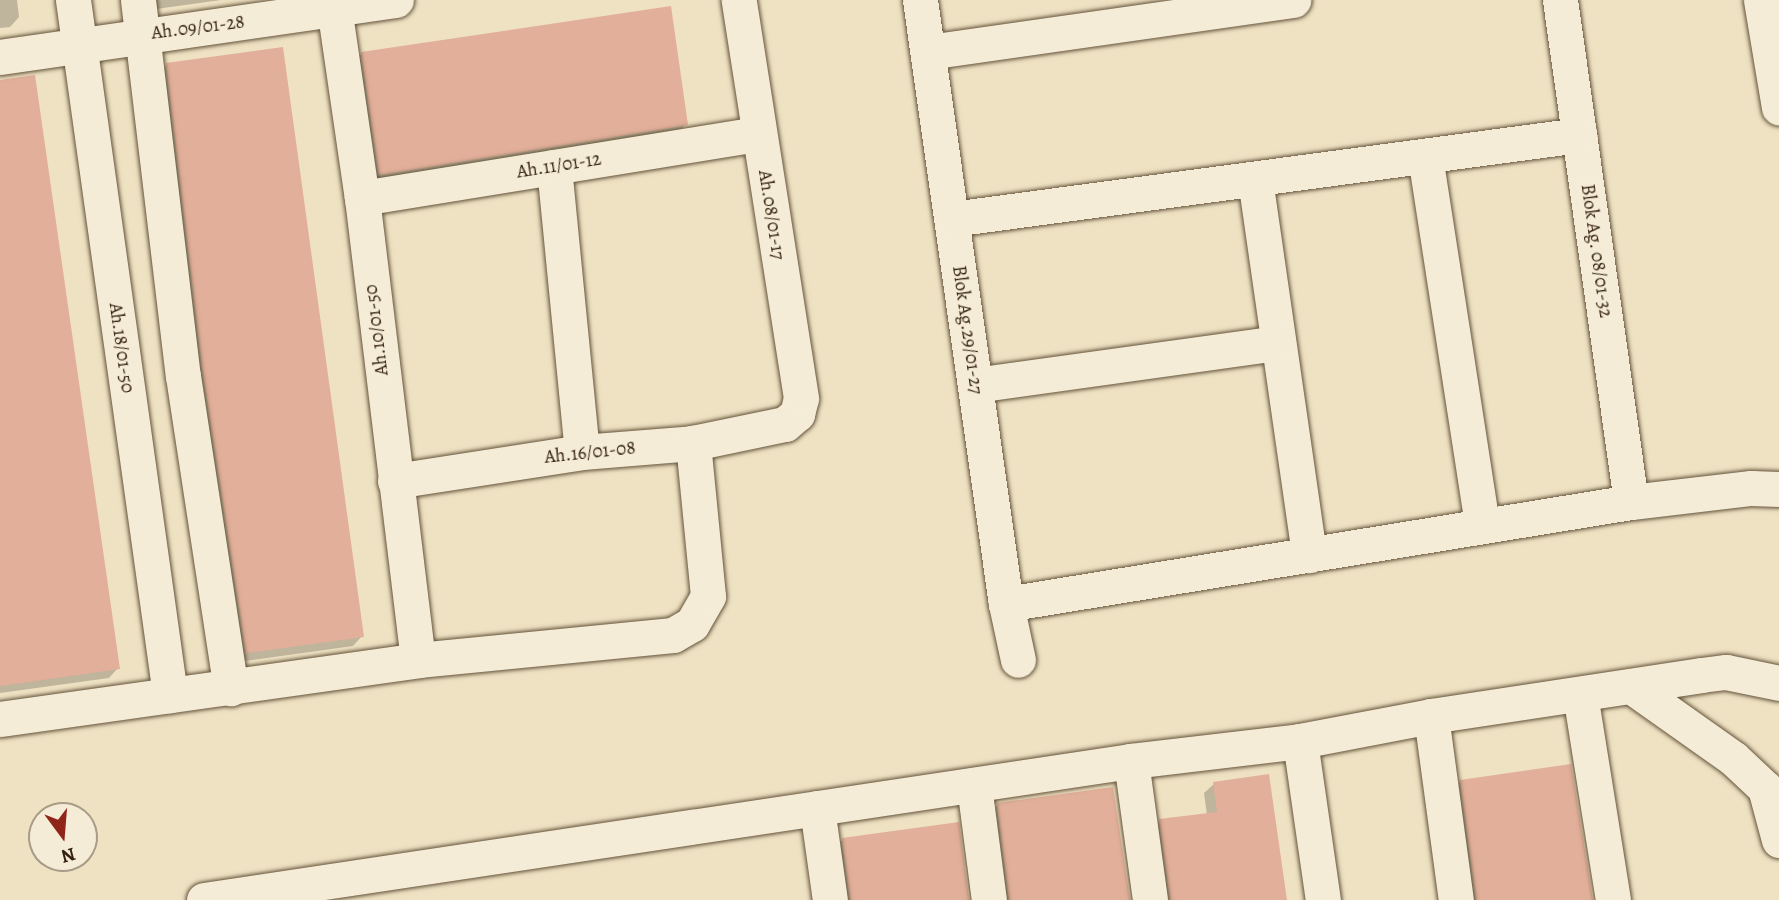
<!DOCTYPE html>
<html>
<head>
<meta charset="utf-8">
<style>
	body { margin:0 }
	#map { position:relative; width:1779px; height:900px; overflow:hidden; background:#efe2c3; font-family:Alegreya,serif }
	div>[style] { position:absolute }
	[style*='--x'] { left:calc(var(--x)*1px); top:calc(var(--y)*1px); width:calc(var(--w)*1px); rotate:calc(var(--a)*1deg) }
	.shadow>* { inset:0; background:#0003 }
	.building>* { inset:0; background:#e2af9a }
	.roads { filter:drop-shadow(0 0 2px #64533a) drop-shadow(0 0 2px #64533a) }
	.street>* { height:35px; margin:-17.5px; padding:0 17.5px; transform-origin:17.5px; border-radius:17.5px; background:#f5ecd8 }
	span { translate:-50% -50%; white-space:nowrap; text-align:center; line-height:1.15; -webkit-text-stroke:7px #f5ecd8; paint-order:stroke }
	.street-label { font-size:19px; color:#35230d }
	.north { position:absolute; left:28px; top:802px; width:70px; height:70px; box-sizing:border-box; background:#f5ecd8; border:2px solid #a89c87; border-radius:50%; rotate:164deg; font-size:19px; font-weight:700; line-height:28px; text-align:center; color:#35230d }
	.north::after { content:''; display:block; margin:auto; width:24px; height:32px; background:#8f2418; clip-path:polygon(50% 0,100% 100%,50% 72%,0 100%) }
</style>
</head>
<body>
<div id="map">
	<div class="shadow">
		<i style="clip-path:polygon(0 0,17px 0,19px 17px,10px 27px,0 28px)"></i>
		<i style="clip-path:polygon(146px 0,221px 0,149px 10px)"></i>
		<i style="clip-path:polygon(362px 53px,686px 124px,677px 134px,370px 183px,352px 63px)"></i>
		<i style="clip-path:polygon(167px 65px,362px 636px,353px 646px,237px 662px,157px 74px)"></i>
		<i style="clip-path:polygon(0 82px,118px 668px,109px 678px,0 693px)"></i>
		<i style="clip-path:polygon(1461px 781px,1591px 900px,1465px 900px,1451px 791px)"></i>
		<i style="clip-path:polygon(1214px 784px,1285px 900px,1160px 900px,1151px 831px,1160px 821px,1207px 815px,1204px 793px)"></i>
		<i style="clip-path:polygon(998px 805px,1128px 900px,999px 900px,988px 815px)"></i>
		<i style="clip-path:polygon(842px 840px,967px 900px,840px 900px,833px 849px)"></i>
	</div>
	<div class="building">
		<i style="clip-path:polygon(671px 6px,688px 125px,379px 175px,361px 52px)"></i>
		<i style="clip-path:polygon(283px 47px,364px 637px,246px 653px,203px 373px,166px 63px)"></i>
		<i style="clip-path:polygon(35px 75px,120px 669px,0 686px,0 80px)"></i>
		<i style="clip-path:polygon(1571px 764px,1593px 900px,1476px 900px,1460px 780px)"></i>
		<i style="clip-path:polygon(1269px 774px,1287px 900px,1170px 900px,1159px 819px,1217px 812px,1213px 782px)"></i>
		<i style="clip-path:polygon(1113px 787px,1130px 900px,1009px 900px,997px 803px)"></i>
		<i style="clip-path:polygon(959px 822px,969px 900px,850px 900px,842px 838px)"></i>
	</div>
	<div class="roads">
		<div class="street">
			<i style="--x:73;--y:0;--w:702;--a:82.05"></i>
			<i style="--x:138;--y:0;--w:379;--a:83.2"></i>
			<i style="--x:183;--y:376;--w:316;--a:81.3"></i>
			<i style="--x:333;--y:0;--w:200;--a:81.7"></i>
			<i style="--x:362;--y:198;--w:465;--a:83.1"></i>
			<i style="--x:920;--y:0;--w:610;--a:81.9"></i>
			<i style="--x:1006;--y:604;--w:57;--a:77.9"></i>
			<i style="--x:1560;--y:0;--w:507;--a:81.95"></i>
			<i style="--x:1761;--y:0;--w:109;--a:80.5"></i>
			<i style="--x:928;--y:52;--w:369;--a:-8.1"></i>
			<i style="--x:0;--y:57;--w:400;--a:-8.2"></i>
			<i style="--x:1425;--y:156;--w:374;--a:81.2"></i>
			<i style="--x:554;--y:167;--w:286;--a:84.4"></i>
			<i style="--x:1255;--y:179;--w:380;--a:81.8"></i>
			<i style="--x:362;--y:198;--w:400;--a:-9.2"></i>
			<i style="--x:952;--y:219;--w:633;--a:-7.63"></i>
			<i style="--x:975;--y:385;--w:306;--a:-7.9"></i>
			<i style="--x:395;--y:481;--w:189;--a:-8.8"></i>
			<i style="--x:582;--y:452;--w:111;--a:-4.6"></i>
			<i style="--x:693;--y:443;--w:94;--a:-11.7"></i>
			<i style="--x:785;--y:424;--w:16;--a:-40"></i>
			<i style="--x:797;--y:414;--w:16;--a:-76"></i>
			<i style="--x:801;--y:398;--w:403;--a:-98.9"></i>
			<i style="--x:1006;--y:604;--w:633;--a:-9.27"></i>
			<i style="--x:1631;--y:502;--w:121;--a:-6.7"></i>
			<i style="--x:1751;--y:488;--w:28;--a:2"></i>
			<i style="--x:1631;--y:686;--w:126;--a:35.3"></i>
			<i style="--x:1734;--y:759;--w:42;--a:43.1"></i>
			<i style="--x:1765;--y:788;--w:54;--a:74.9"></i>
			<i style="--x:1580;--y:694;--w:209;--a:80.9"></i>
			<i style="--x:1431;--y:716;--w:186;--a:82.3"></i>
			<i style="--x:0;--y:719;--w:422;--a:-8"></i>
			<i style="--x:418;--y:660;--w:256;--a:-5.6"></i>
			<i style="--x:673;--y:635;--w:22;--a:-30"></i>
			<i style="--x:692;--y:624;--w:32;--a:-60"></i>
			<i style="--x:708;--y:596;--w:154;--a:-95.6"></i>
			<i style="--x:1300;--y:741;--w:161;--a:81.8"></i>
			<i style="--x:1131;--y:761;--w:140;--a:82.2"></i>
			<i style="--x:974;--y:785;--w:116;--a:82.6"></i>
			<i style="--x:817;--y:808;--w:93;--a:82"></i>
			<i style="--x:204;--y:900;--w:937;--a:-8.53"></i>
			<i style="--x:1131;--y:761;--w:170;--a:-6.7"></i>
			<i style="--x:1300;--y:741;--w:133;--a:-10.8"></i>
			<i style="--x:1431;--y:716;--w:273;--a:-8.6"></i>
			<i style="--x:1701;--y:675;--w:25;--a:-7"></i>
			<i style="--x:1726;--y:672;--w:54;--a:11.7"></i>
		</div>
	</div>
	<div class="street-label">
		<span style="left:198px;top:28px;rotate:-7deg">Ah.09/01-28</span>
		<span style="left:559px;top:166px;rotate:-9deg">Ah.11/01-12</span>
		<span style="left:771px;top:215px;rotate:81deg">Ah.08/01-17</span>
		<span style="left:1596px;top:251px;rotate:82deg">Blok Ag. 08/01-32</span>
		<span style="left:377px;top:330px;rotate:-97deg">Ah.10/01-50</span>
		<span style="left:967px;top:330px;rotate:82deg">Blok Ag.29/01-27</span>
		<span style="left:121px;top:348px;rotate:82deg">Ah.18/01-50</span>
		<span style="left:590px;top:453px;rotate:-6deg">Ah.16/01-08</span>
	</div>
	<div class="north">N</div>
</div>
</body>
</html>
